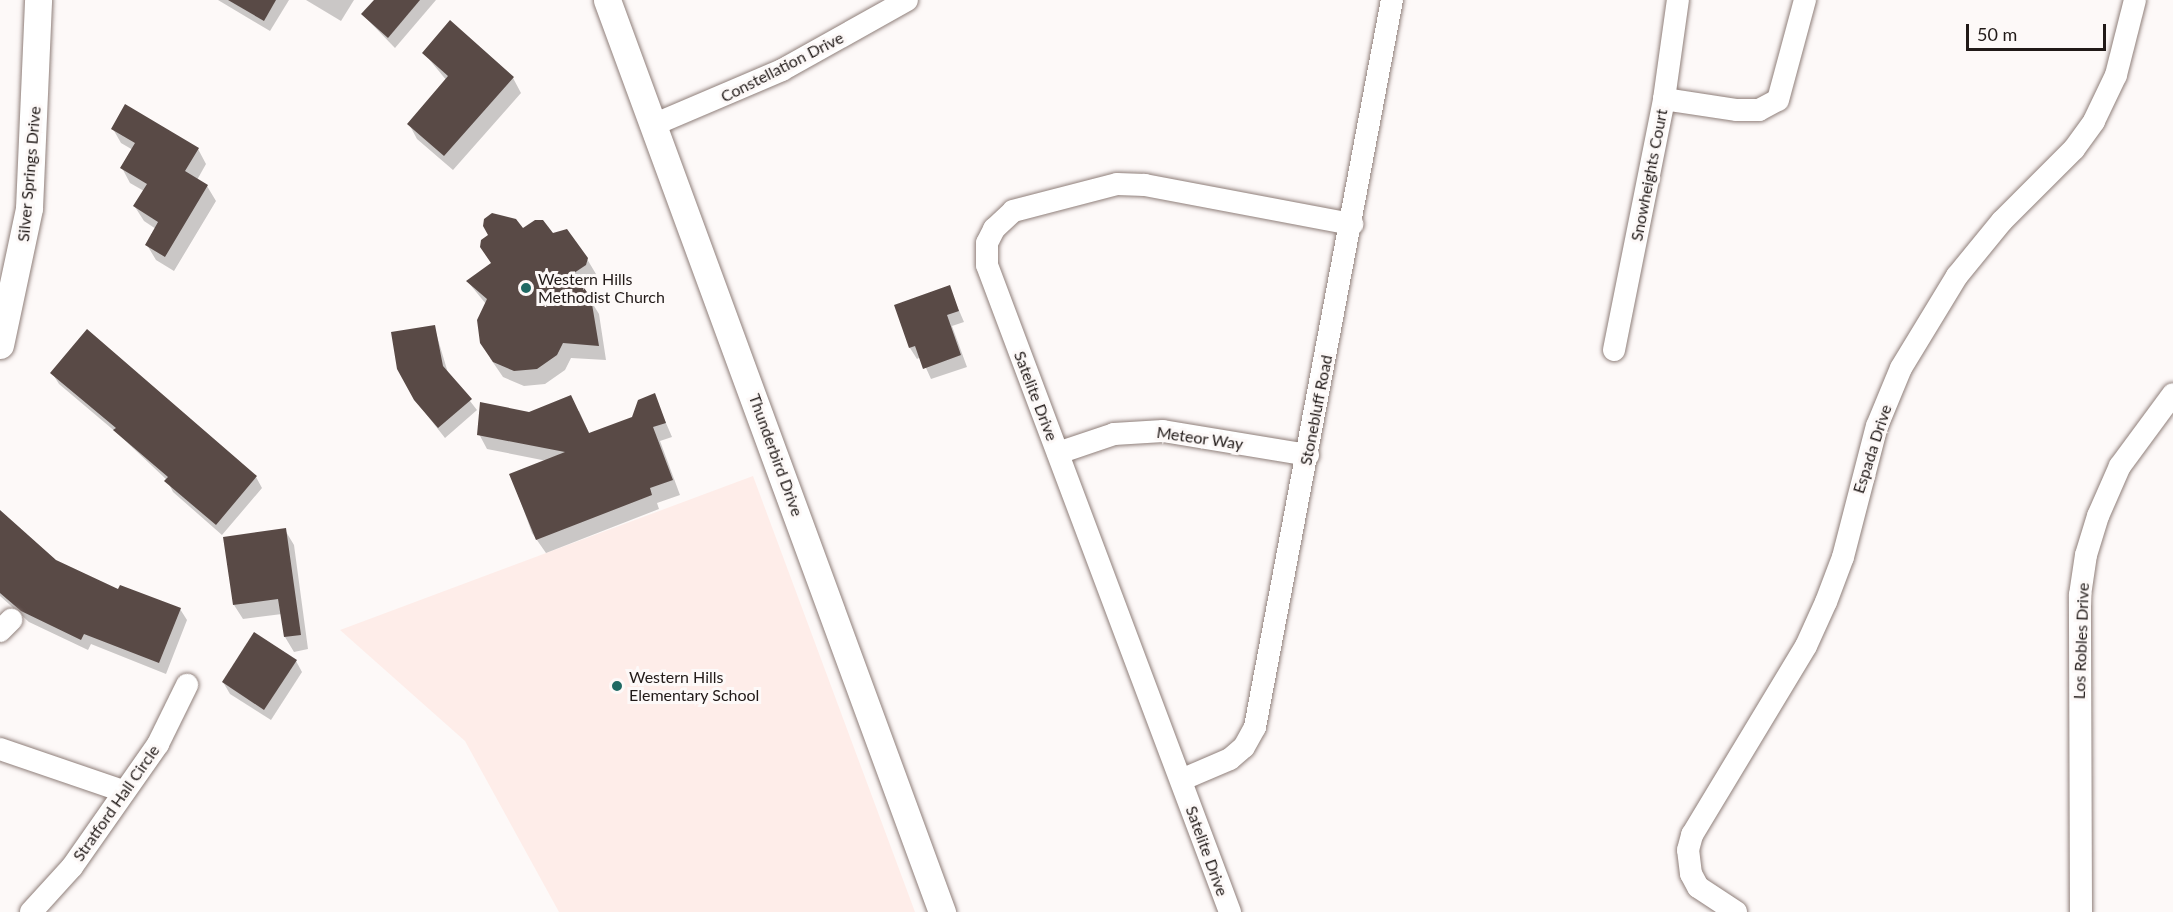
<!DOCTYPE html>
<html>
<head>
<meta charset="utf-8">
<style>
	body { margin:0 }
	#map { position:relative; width:2173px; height:912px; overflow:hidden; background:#fdf9f8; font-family:Lato,sans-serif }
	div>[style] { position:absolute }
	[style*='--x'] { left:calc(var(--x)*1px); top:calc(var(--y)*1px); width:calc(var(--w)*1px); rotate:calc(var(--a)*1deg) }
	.built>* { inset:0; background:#feede9 }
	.shadow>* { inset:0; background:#0003 }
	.building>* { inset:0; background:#594a46 }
	.roads { filter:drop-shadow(0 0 2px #8f7f7a) drop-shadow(0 0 2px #8f7f7a) }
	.minor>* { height:22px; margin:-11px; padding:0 11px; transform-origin:11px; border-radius:11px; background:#fff }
	.tertiary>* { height:27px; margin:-13.5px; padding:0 13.5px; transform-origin:13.5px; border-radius:13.5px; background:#fff }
	.dots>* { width:16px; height:16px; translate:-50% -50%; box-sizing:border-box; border:3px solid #fdf9f8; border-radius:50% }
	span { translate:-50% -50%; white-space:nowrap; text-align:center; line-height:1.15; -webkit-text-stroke:6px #fdf9f8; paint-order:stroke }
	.street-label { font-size:16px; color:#211a18 }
	.poi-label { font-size:16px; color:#211a18 }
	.left { translate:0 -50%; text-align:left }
	.scale { position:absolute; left:1966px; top:24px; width:140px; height:27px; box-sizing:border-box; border:3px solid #211a18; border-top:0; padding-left:8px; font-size:18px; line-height:21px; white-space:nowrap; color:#211a18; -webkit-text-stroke:4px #fdf9f8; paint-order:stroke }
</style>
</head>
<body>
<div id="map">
	<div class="built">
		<i style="clip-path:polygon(753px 476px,915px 912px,559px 912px,465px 741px,340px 630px)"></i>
	</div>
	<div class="shadow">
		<i style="clip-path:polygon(218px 0,289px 0,270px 31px)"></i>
		<i style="clip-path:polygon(306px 0,354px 0,341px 21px)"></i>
		<i style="clip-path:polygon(376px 0,436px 0,395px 48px,363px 15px)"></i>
		<i style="clip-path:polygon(424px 53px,513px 78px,521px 93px,453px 170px,417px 139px,409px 124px,447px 81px)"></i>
		<i style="clip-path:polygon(113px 129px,198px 149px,206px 164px,197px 180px,207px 186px,216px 201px,174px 271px,156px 260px,147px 245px,156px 229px,144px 221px,135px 207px,144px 191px,130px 183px,122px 168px,133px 150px,121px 143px)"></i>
		<i style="clip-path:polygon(522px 230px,553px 235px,587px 259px,596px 274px,583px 288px,599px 314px,606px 360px,571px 358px,565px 370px,545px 384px,524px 386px,503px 377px,490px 358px,486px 304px,468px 282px,492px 264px)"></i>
		<i style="clip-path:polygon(949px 287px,964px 322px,952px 326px,967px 367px,931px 379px,921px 357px,917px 359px,910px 348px,896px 306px)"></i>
		<i style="clip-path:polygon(434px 326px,448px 373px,477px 410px,445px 438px,415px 400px)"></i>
		<i style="clip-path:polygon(52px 373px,256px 477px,262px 488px,222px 535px,173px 492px,167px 480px,117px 433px,59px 384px)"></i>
		<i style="clip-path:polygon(654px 395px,672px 437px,660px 441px,680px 495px,657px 503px,659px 509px,546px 553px,532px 533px,511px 475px,547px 461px,487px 449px,479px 434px,529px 414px,579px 411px,590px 435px,633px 418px)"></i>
		<i style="clip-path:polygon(0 512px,55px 561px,119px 592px,180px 609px,187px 620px,166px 674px,91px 644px,88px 650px,29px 622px,0 596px)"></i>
		<i style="clip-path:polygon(285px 530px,294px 545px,308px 649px,294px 652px,285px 637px,282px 614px,243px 619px,234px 605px)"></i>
		<i style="clip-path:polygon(296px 661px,302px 672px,271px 720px,230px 694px,223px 682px)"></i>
	</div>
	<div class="building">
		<i style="clip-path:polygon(228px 0,276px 0,264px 21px)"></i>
		<i style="clip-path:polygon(374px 0,420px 0,388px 38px,361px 14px)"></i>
		<i style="clip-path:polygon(450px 20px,514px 77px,444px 156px,407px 124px,448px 76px,422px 53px)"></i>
		<i style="clip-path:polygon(125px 104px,199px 148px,185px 171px,208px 185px,165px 257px,145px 245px,158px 222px,133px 206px,147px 184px,120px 168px,135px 143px,111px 129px)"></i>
		<i style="clip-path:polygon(492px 213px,516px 219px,523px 228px,535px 220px,543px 220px,553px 233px,567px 229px,588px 258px,586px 265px,574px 273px,591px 298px,599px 346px,563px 343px,557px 355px,537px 369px,514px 371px,493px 362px,480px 343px,477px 320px,487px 299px,466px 281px,491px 263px,480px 247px,481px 240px,488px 235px,483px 226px,484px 219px)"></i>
		<i style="clip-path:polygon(950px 285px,959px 311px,947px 315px,961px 355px,923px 369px,915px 346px,909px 348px,894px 305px)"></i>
		<i style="clip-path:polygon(435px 325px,443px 366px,472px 399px,438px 428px,414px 400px,397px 369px,391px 332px)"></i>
		<i style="clip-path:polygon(87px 329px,257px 476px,216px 525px,164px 481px,168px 477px,113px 430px,116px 428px,50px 373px)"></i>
		<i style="clip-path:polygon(655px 393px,666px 423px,653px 427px,673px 480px,650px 488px,652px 495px,536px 540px,509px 474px,565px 452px,477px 435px,480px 402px,529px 412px,571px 395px,589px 433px,632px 417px,638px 400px)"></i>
		<i style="clip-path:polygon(0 510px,56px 560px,118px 589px,120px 585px,181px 608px,159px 663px,84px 634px,81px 640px,21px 611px,0 593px)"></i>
		<i style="clip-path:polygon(286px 528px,301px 635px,284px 637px,278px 599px,233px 605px,223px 537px)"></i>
		<i style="clip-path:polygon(254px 632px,297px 660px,264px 710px,222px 682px)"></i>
	</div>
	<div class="roads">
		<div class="minor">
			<i style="--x:1664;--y:99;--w:74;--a:8.6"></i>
			<i style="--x:1737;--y:110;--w:22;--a:0"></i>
			<i style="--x:1759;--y:110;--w:21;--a:-28"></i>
			<i style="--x:1778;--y:100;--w:104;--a:-74.9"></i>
			<i style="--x:653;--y:125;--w:140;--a:-23.1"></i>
			<i style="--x:782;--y:70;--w:143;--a:-29.2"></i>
			<i style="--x:1614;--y:350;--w:256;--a:-78.7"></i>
			<i style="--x:1664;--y:99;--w:100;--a:-82"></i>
			<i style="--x:1058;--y:453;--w:59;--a:-18.7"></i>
			<i style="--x:1114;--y:434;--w:49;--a:-3.5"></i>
			<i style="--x:1163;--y:431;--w:147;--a:9.4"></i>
			<i style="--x:0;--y:631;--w:16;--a:-45"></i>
			<i style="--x:0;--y:749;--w:130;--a:18.9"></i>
			<i style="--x:1181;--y:780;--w:53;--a:-23.2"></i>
			<i style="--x:1230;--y:759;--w:18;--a:-41"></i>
			<i style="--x:1244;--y:747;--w:23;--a:-61"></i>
			<i style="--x:1255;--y:727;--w:740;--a:-79.33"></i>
			<i style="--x:31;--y:912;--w:61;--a:-47.7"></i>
			<i style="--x:72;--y:867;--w:150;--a:-55"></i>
			<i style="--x:158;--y:744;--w:66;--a:-63.8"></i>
			<i style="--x:1230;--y:912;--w:691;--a:-110.59"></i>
			<i style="--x:987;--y:265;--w:22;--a:-90"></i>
			<i style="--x:987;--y:243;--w:16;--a:-63"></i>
			<i style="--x:994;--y:229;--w:26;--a:-43"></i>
			<i style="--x:1013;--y:211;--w:107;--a:-14.6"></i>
			<i style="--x:1117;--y:184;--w:28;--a:2"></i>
			<i style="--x:1145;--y:185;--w:211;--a:10.7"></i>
			<i style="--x:1736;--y:912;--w:45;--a:-146.7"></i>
			<i style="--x:1698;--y:887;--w:15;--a:-118"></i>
			<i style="--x:1691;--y:874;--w:24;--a:-97"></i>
			<i style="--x:1688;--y:850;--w:16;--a:-75"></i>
			<i style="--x:1692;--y:835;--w:221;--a:-58.9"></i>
			<i style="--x:1806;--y:646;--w:48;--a:-65.6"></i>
			<i style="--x:1826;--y:602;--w:48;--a:-69.3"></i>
			<i style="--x:1843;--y:557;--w:135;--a:-75.5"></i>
			<i style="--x:1877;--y:426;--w:63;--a:-67.5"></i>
			<i style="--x:1901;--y:368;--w:108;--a:-58.7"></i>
			<i style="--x:1957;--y:276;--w:71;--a:-50.7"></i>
			<i style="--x:2002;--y:221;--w:102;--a:-45"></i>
			<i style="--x:2074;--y:149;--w:34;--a:-54"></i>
			<i style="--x:2094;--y:121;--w:51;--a:-64.4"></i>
			<i style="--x:2116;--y:75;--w:77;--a:-75.8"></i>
			<i style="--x:2081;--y:912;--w:317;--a:-90.2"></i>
			<i style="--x:2080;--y:595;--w:40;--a:-81.5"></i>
			<i style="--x:2086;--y:555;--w:41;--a:-72.9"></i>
			<i style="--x:2098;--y:516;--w:55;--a:-66.3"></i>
			<i style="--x:2120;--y:466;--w:89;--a:-53.6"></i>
		</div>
		<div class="tertiary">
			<i style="--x:607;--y:0;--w:972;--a:69.83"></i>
			<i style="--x:0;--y:345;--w:140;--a:-78"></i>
			<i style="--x:29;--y:208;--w:208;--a:-87.5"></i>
		</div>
	</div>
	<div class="dots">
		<i style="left:526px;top:288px;background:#1f6963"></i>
		<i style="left:617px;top:686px;background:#1f6963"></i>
	</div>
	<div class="street-label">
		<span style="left:782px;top:67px;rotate:-27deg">Constellation Drive</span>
		<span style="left:29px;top:174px;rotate:-85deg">Silver Springs Drive</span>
		<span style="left:1649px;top:175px;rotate:-79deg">Snowheights Court</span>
		<span style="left:1036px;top:396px;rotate:69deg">Satelite Drive</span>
		<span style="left:1316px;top:410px;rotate:-79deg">Stonebluff Road</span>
		<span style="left:1200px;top:438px;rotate:8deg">Meteor Way</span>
		<span style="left:1872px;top:449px;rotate:-72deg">Espada Drive</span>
		<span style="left:776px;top:455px;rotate:70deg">Thunderbird Drive</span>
		<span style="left:2081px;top:641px;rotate:-88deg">Los Robles Drive</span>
		<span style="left:116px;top:803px;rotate:-55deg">Stratford Hall Circle</span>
		<span style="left:1207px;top:851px;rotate:70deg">Satelite Drive</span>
	</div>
	<div class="poi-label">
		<span class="left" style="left:538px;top:288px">Western Hills<br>Methodist Church</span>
		<span class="left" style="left:629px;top:686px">Western Hills<br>Elementary School</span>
	</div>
	<div class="scale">50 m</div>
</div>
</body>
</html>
